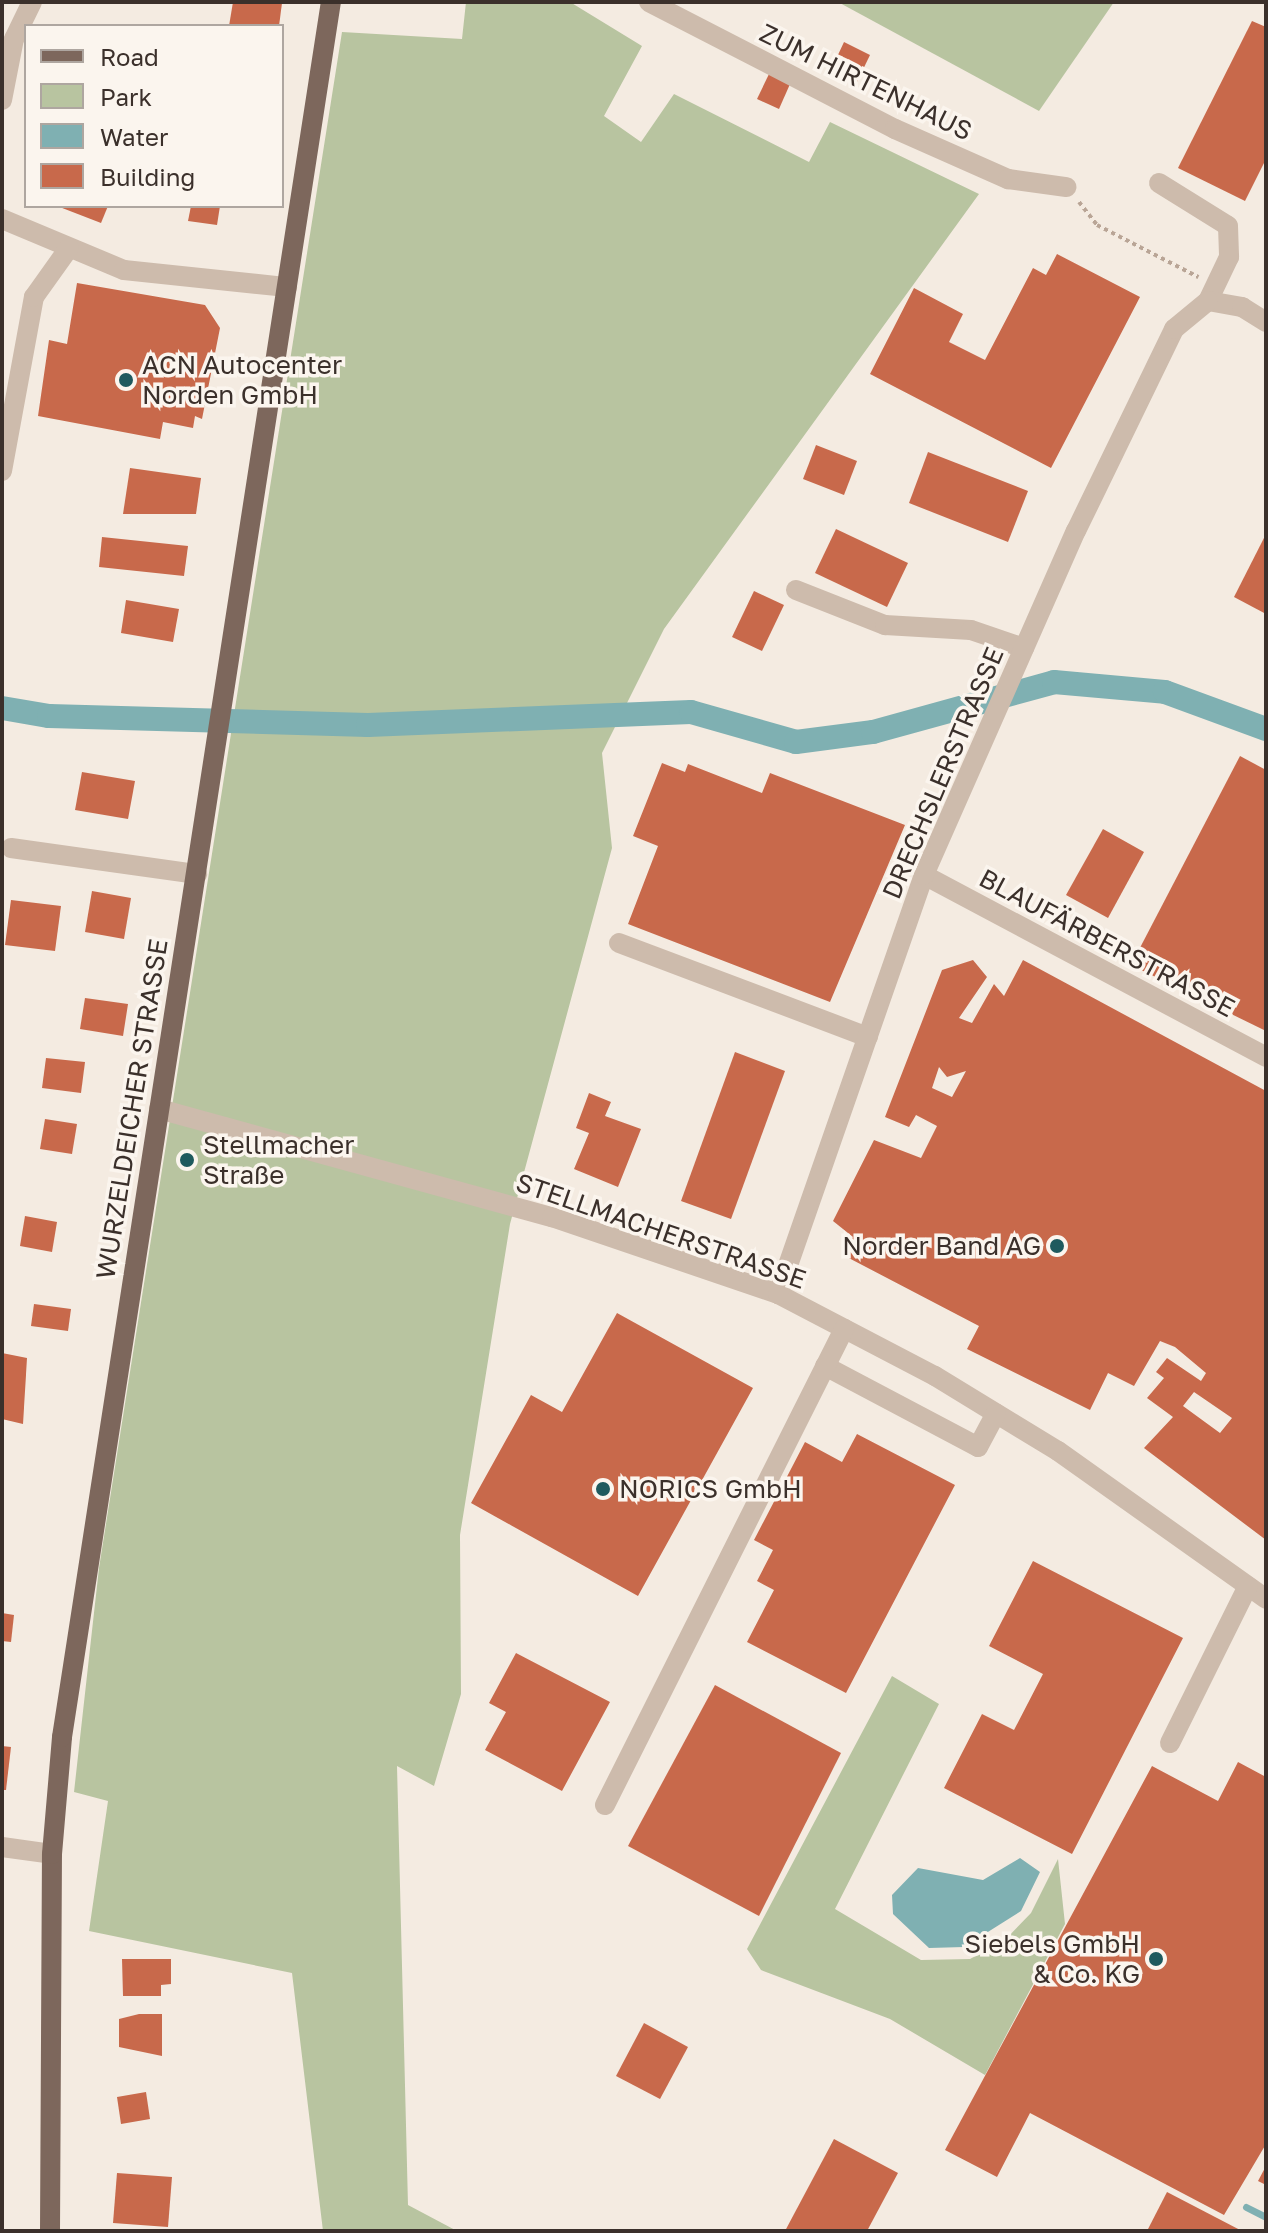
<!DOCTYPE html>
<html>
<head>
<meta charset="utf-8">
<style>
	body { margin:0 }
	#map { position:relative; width:1268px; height:2233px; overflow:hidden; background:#f4ebe1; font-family:"Golos Text",sans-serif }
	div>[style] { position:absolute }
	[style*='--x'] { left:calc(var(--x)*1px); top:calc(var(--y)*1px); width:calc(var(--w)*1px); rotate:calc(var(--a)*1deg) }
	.green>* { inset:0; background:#b8c4a0 }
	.water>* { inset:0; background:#7fb0b2 }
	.stream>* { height:7px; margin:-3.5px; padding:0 3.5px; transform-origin:3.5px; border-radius:3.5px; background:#7fb0b2 }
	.canal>* { height:24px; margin:-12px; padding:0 12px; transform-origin:12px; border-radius:12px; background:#7fb0b2 }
	.building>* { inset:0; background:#c8694b }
	.path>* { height:4px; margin-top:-2px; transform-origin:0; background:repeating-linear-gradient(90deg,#b9a596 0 4px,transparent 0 8px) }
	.minor>* { height:20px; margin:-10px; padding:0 10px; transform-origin:10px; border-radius:10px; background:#cdbbac }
	.major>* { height:20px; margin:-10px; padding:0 10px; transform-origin:10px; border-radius:10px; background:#7d675c }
	.dots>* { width:22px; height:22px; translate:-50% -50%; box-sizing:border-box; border:4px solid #fbf5ee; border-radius:50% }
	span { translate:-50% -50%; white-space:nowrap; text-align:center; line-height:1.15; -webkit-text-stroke:7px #fbf5ee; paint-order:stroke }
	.street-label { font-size:26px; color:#3b302b }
	.poi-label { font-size:26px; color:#3b302b }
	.left { translate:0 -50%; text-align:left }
	.right { translate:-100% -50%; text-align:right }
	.frame { position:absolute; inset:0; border:4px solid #3b302b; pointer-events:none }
	.legend { position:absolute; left:24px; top:24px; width:260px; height:184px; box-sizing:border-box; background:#fbf5ee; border:2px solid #aea6a0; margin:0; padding:10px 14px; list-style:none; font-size:24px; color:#3b302b }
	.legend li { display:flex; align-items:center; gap:16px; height:40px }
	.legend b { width:40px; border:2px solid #aea6a0 }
</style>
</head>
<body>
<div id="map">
	<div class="green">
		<i style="clip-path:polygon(466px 2px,570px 2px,642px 46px,604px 116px,641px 142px,674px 94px,809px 162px,830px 122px,979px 194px,664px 629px,602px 753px,612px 848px,510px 1224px,460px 1535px,461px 1694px,434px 1786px,397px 1766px,408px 2205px,457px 2231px,323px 2231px,292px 1973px,89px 1931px,108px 1801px,74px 1792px,99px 1568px,342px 32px,462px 39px)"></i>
		<i style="clip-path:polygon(838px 2px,1114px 2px,1039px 111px)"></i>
		<i style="clip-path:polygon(892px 1676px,939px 1704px,835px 1909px,921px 1960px,970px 1959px,1004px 1941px,1031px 1913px,1058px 1859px,1065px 1924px,985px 2075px,890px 2019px,761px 1970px,747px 1949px)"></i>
	</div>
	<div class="water">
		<i style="clip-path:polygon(1020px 1858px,1040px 1872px,1021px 1911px,964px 1947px,929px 1948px,893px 1914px,892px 1895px,918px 1868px,983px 1880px)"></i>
	</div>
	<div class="stream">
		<i style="--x:1246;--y:2207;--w:22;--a:27"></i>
	</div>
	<div class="canal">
		<i style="--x:2;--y:708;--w:48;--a:9.7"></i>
		<i style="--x:49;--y:716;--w:319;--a:1.6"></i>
		<i style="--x:368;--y:725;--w:323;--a:-2.3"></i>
		<i style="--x:691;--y:712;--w:109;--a:15.9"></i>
		<i style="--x:796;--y:742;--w:78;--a:-7.4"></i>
		<i style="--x:873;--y:732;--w:188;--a:-15.4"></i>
		<i style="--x:1054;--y:682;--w:111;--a:5.1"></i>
		<i style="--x:1165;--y:692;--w:108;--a:20.1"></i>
	</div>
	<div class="building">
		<i style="clip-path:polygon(233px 2px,282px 3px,279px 26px,229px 26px)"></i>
		<i style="clip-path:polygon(1252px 21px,1266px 27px,1266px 159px,1245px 201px,1178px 168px)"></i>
		<i style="clip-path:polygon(844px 42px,870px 55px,856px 84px,830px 72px)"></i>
		<i style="clip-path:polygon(769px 74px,790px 84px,779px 109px,757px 99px)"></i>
		<i style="clip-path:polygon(57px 206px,108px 206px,101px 223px)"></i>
		<i style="clip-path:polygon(191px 206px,220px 206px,217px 225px,188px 221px)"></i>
		<i style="clip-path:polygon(1057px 254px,1140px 297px,1051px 468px,870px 374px,914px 288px,963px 314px,949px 342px,985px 360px,1033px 268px,1046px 275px)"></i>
		<i style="clip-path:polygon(77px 283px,205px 305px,220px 328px,202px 419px,195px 416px,193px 428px,163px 422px,160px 439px,38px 416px,49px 340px,67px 344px)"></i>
		<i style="clip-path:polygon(816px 445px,857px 461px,844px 495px,803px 479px)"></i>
		<i style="clip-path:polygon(928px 452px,1028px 491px,1008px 542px,909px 503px)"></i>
		<i style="clip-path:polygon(130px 468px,201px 478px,196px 514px,123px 514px)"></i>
		<i style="clip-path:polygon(836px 529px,908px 563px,887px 607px,815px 573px)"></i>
		<i style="clip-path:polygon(1266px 534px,1266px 614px,1234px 597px)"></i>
		<i style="clip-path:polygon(102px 537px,188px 546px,184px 576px,99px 567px)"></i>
		<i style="clip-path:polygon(754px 591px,784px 605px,762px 651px,732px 637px)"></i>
		<i style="clip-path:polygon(126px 600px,179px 609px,173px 642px,121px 633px)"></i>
		<i style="clip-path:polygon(1240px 756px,1266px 770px,1266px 1031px,1131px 965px)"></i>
		<i style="clip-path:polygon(662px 763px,685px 772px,688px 764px,762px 793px,770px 773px,905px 825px,830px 1002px,628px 924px,658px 846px,633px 836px)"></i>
		<i style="clip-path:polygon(82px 772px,135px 781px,128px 819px,75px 810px)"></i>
		<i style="clip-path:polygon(1103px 829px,1144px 852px,1108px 918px,1066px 895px)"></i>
		<i style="clip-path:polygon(92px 891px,131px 898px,124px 939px,85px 932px)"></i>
		<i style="clip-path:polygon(11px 900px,61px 906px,55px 951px,5px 945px)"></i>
		<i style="clip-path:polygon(evenodd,973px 960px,987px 977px,959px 1018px,972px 1023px,994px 984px,1004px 996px,1023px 960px,1266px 1091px,1266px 1540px,1144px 1448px,1173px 1417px,1147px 1398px,1164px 1378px,1156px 1372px,1167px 1358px,1201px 1381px,1206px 1373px,1175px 1347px,1160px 1341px,1134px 1386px,1108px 1373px,1090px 1410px,967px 1349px,979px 1326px,843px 1255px,853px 1237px,833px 1221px,874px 1140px,921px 1158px,937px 1126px,916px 1115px,909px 1127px,885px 1117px,942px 970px,973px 960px,939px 1067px,947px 1077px,966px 1071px,952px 1097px,932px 1088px,939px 1067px,973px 960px,1194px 1392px,1232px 1418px,1220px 1433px,1183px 1406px,1194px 1392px)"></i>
		<i style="clip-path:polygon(85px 998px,128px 1004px,123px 1036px,80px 1029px)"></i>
		<i style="clip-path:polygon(735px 1052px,785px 1071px,731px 1219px,681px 1201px)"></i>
		<i style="clip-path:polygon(46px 1058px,85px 1062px,81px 1093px,42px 1088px)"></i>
		<i style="clip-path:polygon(589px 1093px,611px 1102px,605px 1116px,641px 1129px,618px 1187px,574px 1169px,589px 1133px,576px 1128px)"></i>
		<i style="clip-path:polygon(45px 1119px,77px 1124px,72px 1154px,40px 1149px)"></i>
		<i style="clip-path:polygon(25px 1216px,57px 1222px,52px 1252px,20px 1246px)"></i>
		<i style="clip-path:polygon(34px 1304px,71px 1309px,68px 1331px,31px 1326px)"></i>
		<i style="clip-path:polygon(617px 1313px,753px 1388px,638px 1596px,471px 1503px,531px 1395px,562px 1412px)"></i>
		<i style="clip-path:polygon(2px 1353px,27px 1358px,23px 1424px,2px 1419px)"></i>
		<i style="clip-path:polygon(857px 1434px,955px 1485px,846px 1693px,747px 1642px,774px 1590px,757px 1581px,773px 1550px,754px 1540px,805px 1442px,842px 1462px)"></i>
		<i style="clip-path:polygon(1033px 1561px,1183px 1638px,1072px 1854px,944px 1788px,982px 1714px,1014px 1730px,1043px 1674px,989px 1646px)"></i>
		<i style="clip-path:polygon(2px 1613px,14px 1615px,11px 1642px,2px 1641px)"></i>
		<i style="clip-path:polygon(516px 1653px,610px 1702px,562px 1791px,485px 1750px,506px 1712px,489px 1703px)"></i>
		<i style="clip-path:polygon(715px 1685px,841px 1753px,759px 1916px,628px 1846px)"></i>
		<i style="clip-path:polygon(2px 1746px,11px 1747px,6px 1790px,2px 1790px)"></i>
		<i style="clip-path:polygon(1238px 1762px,1266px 1777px,1266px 2144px,1224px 2215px,1030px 2113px,997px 2177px,945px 2150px,1152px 1766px,1218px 1801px)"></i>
		<i style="clip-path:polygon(122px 1959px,171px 1959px,171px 1984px,161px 1985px,161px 1996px,123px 1996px)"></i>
		<i style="clip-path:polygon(139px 2014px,162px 2014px,162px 2056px,119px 2047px,119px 2019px)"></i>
		<i style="clip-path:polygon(644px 2023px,688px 2047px,660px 2099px,616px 2076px)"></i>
		<i style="clip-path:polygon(146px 2092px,150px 2119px,121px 2124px,117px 2097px)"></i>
		<i style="clip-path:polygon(834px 2139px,898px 2173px,867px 2231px,785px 2231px)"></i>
		<i style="clip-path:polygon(1266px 2166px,1266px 2185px,1258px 2181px)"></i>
		<i style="clip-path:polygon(117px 2173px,172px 2177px,168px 2227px,113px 2223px)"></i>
		<i style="clip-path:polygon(1167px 2192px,1242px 2231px,1147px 2231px)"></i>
	</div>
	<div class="path">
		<i style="--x:1079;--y:202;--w:29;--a:52"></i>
		<i style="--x:1097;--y:225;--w:114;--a:27.2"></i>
	</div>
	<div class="minor">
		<i style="--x:649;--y:2;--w:277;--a:27.3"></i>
		<i style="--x:895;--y:129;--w:124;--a:23.9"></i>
		<i style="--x:1008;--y:179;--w:59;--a:7.9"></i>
		<i style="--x:2;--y:100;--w:62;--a:-78.9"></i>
		<i style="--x:14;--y:39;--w:41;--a:-64.1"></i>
		<i style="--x:1159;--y:183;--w:81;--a:31.9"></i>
		<i style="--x:1228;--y:226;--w:31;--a:88"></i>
		<i style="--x:1229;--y:257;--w:49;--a:115.5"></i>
		<i style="--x:2;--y:219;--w:132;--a:22.7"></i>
		<i style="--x:124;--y:270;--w:164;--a:6"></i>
		<i style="--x:1208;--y:301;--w:35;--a:10"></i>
		<i style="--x:1242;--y:307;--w:28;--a:32"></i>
		<i style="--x:2;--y:471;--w:177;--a:-79.6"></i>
		<i style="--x:34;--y:297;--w:60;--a:-54.5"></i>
		<i style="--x:796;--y:590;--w:96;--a:21.5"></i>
		<i style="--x:885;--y:625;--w:86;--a:3.3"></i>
		<i style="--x:971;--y:630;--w:56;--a:18.8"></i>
		<i style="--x:11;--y:848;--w:188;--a:8"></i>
		<i style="--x:924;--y:875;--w:387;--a:28"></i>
		<i style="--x:619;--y:943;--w:266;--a:20.7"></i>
		<i style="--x:159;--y:1109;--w:408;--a:15.4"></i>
		<i style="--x:552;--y:1217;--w:239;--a:18.8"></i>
		<i style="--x:778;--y:1294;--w:177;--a:27.6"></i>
		<i style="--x:935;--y:1376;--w:144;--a:31.4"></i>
		<i style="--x:1058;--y:1451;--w:255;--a:35.4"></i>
		<i style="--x:778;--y:1294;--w:444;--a:-70.8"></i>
		<i style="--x:924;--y:875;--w:376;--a:-66.2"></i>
		<i style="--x:1076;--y:531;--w:225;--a:-64.1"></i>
		<i style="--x:1174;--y:329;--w:44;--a:-39.5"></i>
		<i style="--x:825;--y:1366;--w:173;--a:27.9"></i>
		<i style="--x:978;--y:1447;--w:38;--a:-62"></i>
		<i style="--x:1170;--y:1743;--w:175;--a:-63.6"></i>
		<i style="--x:605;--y:1805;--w:533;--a:-63.34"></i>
		<i style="--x:2;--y:1847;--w:50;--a:8"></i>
	</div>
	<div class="major">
		<i style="--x:50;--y:2231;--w:377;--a:-89.7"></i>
		<i style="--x:52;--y:1854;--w:117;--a:-85.1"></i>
		<i style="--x:62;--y:1737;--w:1756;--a:-81.19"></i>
	</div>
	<div class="dots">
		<i style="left:126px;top:380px;background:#1f5a5e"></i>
		<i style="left:187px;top:1160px;background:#1f5a5e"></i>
		<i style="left:1057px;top:1246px;background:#1f5a5e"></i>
		<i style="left:603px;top:1489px;background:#1f5a5e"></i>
		<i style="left:1156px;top:1959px;background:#1f5a5e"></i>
	</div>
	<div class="street-label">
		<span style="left:866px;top:82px;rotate:26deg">ZUM HIRTENHAUS</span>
		<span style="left:943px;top:773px;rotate:-67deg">DRECHSLERSTRASSE</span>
		<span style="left:1107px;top:943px;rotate:28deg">BLAUFÄRBERSTRASSE</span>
		<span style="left:132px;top:1109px;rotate:-81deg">WURZELDEICHER STRASSE</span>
		<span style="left:661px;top:1231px;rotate:19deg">STELLMACHERSTRASSE</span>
	</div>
	<div class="poi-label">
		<span class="left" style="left:142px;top:380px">ACN Autocenter<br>Norden GmbH</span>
		<span class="left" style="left:203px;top:1160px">Stellmacher<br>Straße</span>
		<span class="right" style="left:1041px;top:1246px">Norder Band AG</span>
		<span class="left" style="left:619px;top:1489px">NORICS GmbH</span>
		<span class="right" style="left:1140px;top:1959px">Siebels GmbH<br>&amp; Co. KG</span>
	</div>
	<div class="frame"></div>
	<ul class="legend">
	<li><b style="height:10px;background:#7d675c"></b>Road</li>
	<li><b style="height:22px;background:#b8c4a0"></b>Park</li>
	<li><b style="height:22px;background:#7fb0b2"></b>Water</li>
	<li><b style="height:22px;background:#c8694b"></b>Building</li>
	</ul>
</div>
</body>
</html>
